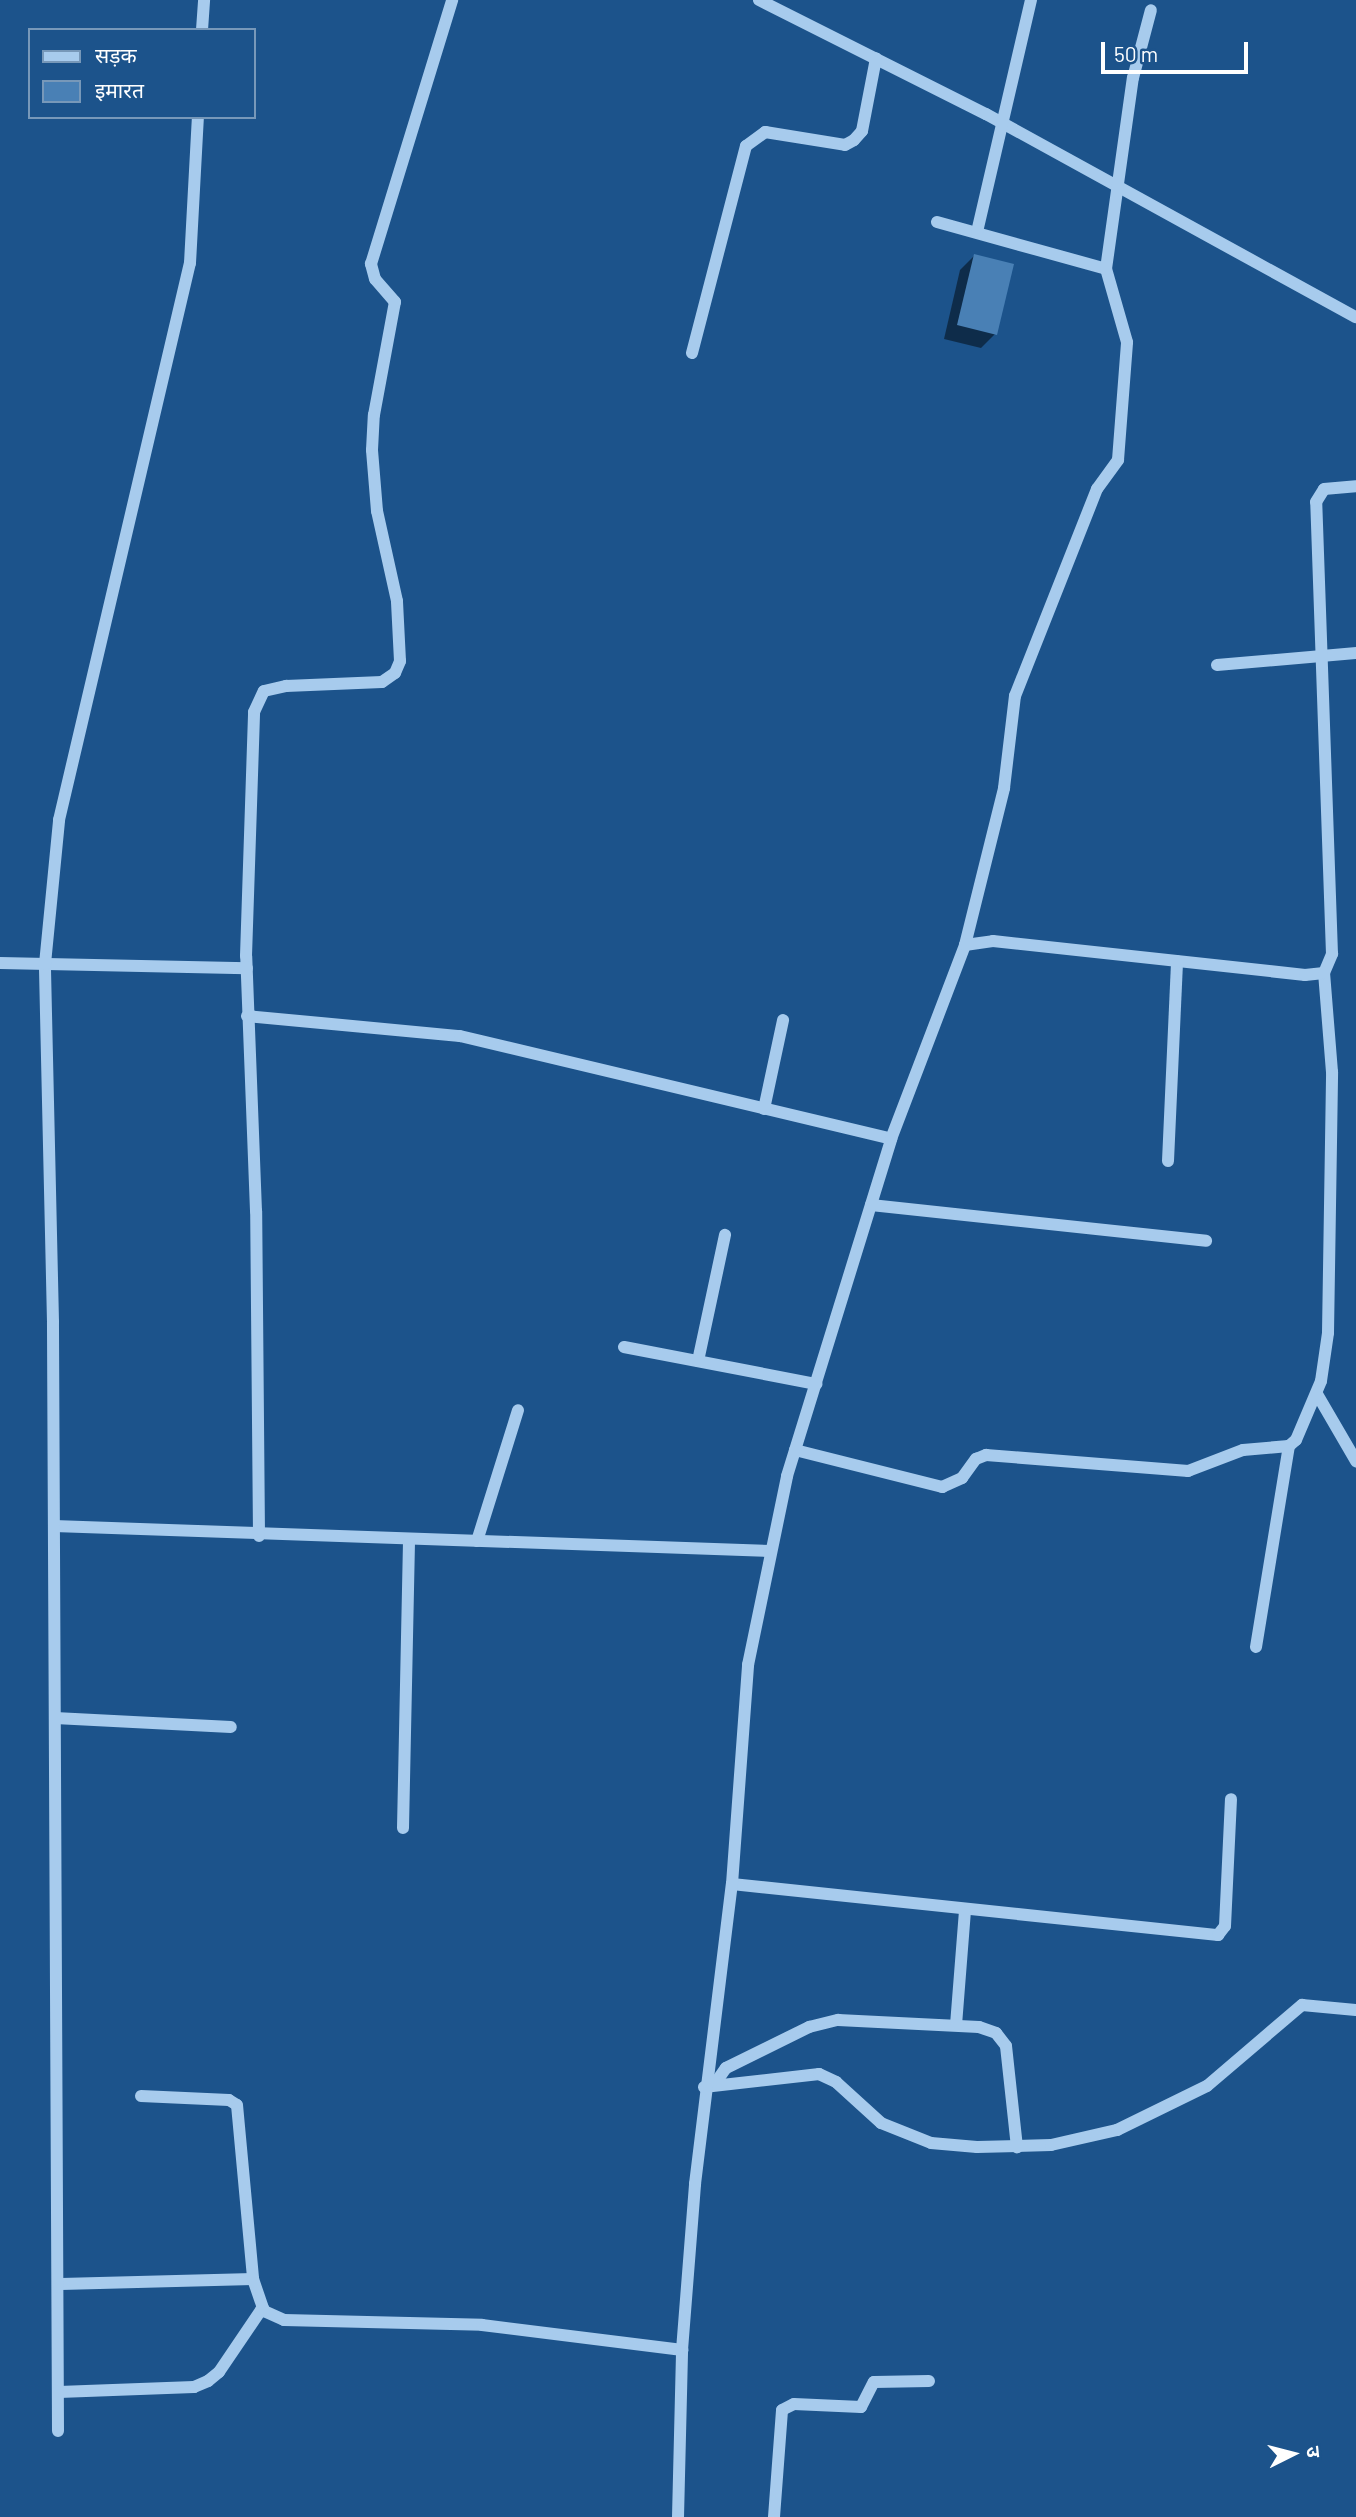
<!DOCTYPE html>
<html>
<head>
<meta charset="utf-8">
<style>
	body { margin:0 }
	#map { position:relative; width:1356px; height:2517px; overflow:hidden; background:#1c538b; font-family:Barlow,"Noto Sans Devanagari",sans-serif }
	div>[style] { position:absolute }
	[style*='--x'] { left:calc(var(--x)*1px); top:calc(var(--y)*1px); width:calc(var(--w)*1px); rotate:calc(var(--a)*1deg) }
	.shadow>* { inset:0; background:#0007 }
	.building>* { inset:0; background:#4980b5 }
	.minor>* { height:12px; margin:-6px; padding:0 6px; transform-origin:6px; border-radius:6px; background:#a7cbed }
	span { translate:-50% -50%; white-space:nowrap; text-align:center; line-height:1.15; -webkit-text-stroke:6px #1c538b; paint-order:stroke }
	.legend { position:absolute; left:28px; top:28px; width:228px; height:91px; box-sizing:border-box; background:#1c538b; border:2px solid #7798b9; margin:0; padding:9px 12px; list-style:none; font-size:21px; color:#fff }
	.legend li { display:flex; align-items:center; gap:14px; height:35px }
	.legend b { width:35px; border:2px solid #7798b9 }
	.north { position:absolute; left:1258px; top:2419px; width:70px; height:70px; -webkit-text-stroke:5px #1c538b; paint-order:stroke; rotate:84deg; font-size:19px; font-weight:700; line-height:28px; text-align:center; color:#fff }
	.north::after { content:''; display:block; margin:auto; width:24px; height:32px; background:#fff; clip-path:polygon(50% 0,100% 100%,50% 72%,0 100%) }
	.scale { position:absolute; left:1101px; top:42px; width:147px; height:32px; box-sizing:border-box; border:4px solid #fff; border-top:0; padding-left:9px; font-size:21px; line-height:24px; white-space:nowrap; color:#fff; -webkit-text-stroke:5px #1c538b; paint-order:stroke }
</style>
</head>
<body>
<div id="map">
	<div class="shadow">
		<i style="clip-path:polygon(974px 256px,995px 334px,981px 348px,944px 339px,960px 270px)"></i>
	</div>
	<div class="building">
		<i style="clip-path:polygon(974px 254px,1014px 264px,997px 335px,957px 325px)"></i>
	</div>
	<div class="minor">
		<i style="--x:759;--y:0;--w:254;--a:26.7"></i>
		<i style="--x:986;--y:114;--w:422;--a:28.8"></i>
		<i style="--x:202;--y:30;--w:30;--a:-86"></i>
		<i style="--x:937;--y:222;--w:175;--a:15.5"></i>
		<i style="--x:977;--y:232;--w:238;--a:-76.9"></i>
		<i style="--x:692;--y:353;--w:214;--a:-75.4"></i>
		<i style="--x:746;--y:146;--w:24;--a:-36"></i>
		<i style="--x:765;--y:132;--w:81;--a:9.2"></i>
		<i style="--x:845;--y:145;--w:10;--a:-29"></i>
		<i style="--x:854;--y:140;--w:12;--a:-48"></i>
		<i style="--x:862;--y:131;--w:74;--a:-79.1"></i>
		<i style="--x:1217;--y:665;--w:140;--a:-4.9"></i>
		<i style="--x:965;--y:945;--w:162;--a:-76"></i>
		<i style="--x:1004;--y:788;--w:93;--a:-83.2"></i>
		<i style="--x:1015;--y:696;--w:223;--a:-68.4"></i>
		<i style="--x:1097;--y:489;--w:36;--a:-54"></i>
		<i style="--x:1118;--y:460;--w:118;--a:-85.6"></i>
		<i style="--x:1127;--y:342;--w:76;--a:-106"></i>
		<i style="--x:1106;--y:269;--w:193;--a:-82"></i>
		<i style="--x:1133;--y:78;--w:70;--a:-75.2"></i>
		<i style="--x:0;--y:963;--w:247;--a:1.2"></i>
		<i style="--x:247;--y:1016;--w:214;--a:5.4"></i>
		<i style="--x:460;--y:1036;--w:443;--a:13.4"></i>
		<i style="--x:764;--y:1109;--w:91;--a:-77.9"></i>
		<i style="--x:1168;--y:1161;--w:200;--a:-87.4"></i>
		<i style="--x:871;--y:1205;--w:337;--a:6.1"></i>
		<i style="--x:624;--y:1347;--w:196;--a:10.9"></i>
		<i style="--x:698;--y:1361;--w:129;--a:-77.9"></i>
		<i style="--x:1317;--y:1394;--w:78;--a:59.8"></i>
		<i style="--x:795;--y:1450;--w:152;--a:14.1"></i>
		<i style="--x:942;--y:1487;--w:22;--a:-24"></i>
		<i style="--x:962;--y:1478;--w:24;--a:-54"></i>
		<i style="--x:976;--y:1459;--w:11;--a:-22"></i>
		<i style="--x:986;--y:1455;--w:203;--a:4.5"></i>
		<i style="--x:1188;--y:1471;--w:59;--a:-20.9"></i>
		<i style="--x:1243;--y:1450;--w:46;--a:-5"></i>
		<i style="--x:1289;--y:1446;--w:9;--a:-41"></i>
		<i style="--x:1296;--y:1440;--w:64;--a:-67"></i>
		<i style="--x:1321;--y:1381;--w:49;--a:-81.7"></i>
		<i style="--x:1328;--y:1333;--w:261;--a:-89.1"></i>
		<i style="--x:1332;--y:1072;--w:99;--a:-94.6"></i>
		<i style="--x:54;--y:1526;--w:717;--a:2"></i>
		<i style="--x:259;--y:1536;--w:325;--a:-90.5"></i>
		<i style="--x:256;--y:1211;--w:255;--a:-92.2"></i>
		<i style="--x:246;--y:956;--w:244;--a:-88.1"></i>
		<i style="--x:254;--y:712;--w:23;--a:-65"></i>
		<i style="--x:264;--y:691;--w:23;--a:-13"></i>
		<i style="--x:286;--y:686;--w:96;--a:-2.4"></i>
		<i style="--x:382;--y:682;--w:16;--a:-35"></i>
		<i style="--x:395;--y:673;--w:13;--a:-67"></i>
		<i style="--x:400;--y:661;--w:60;--a:-92.9"></i>
		<i style="--x:397;--y:601;--w:92;--a:-102.5"></i>
		<i style="--x:377;--y:511;--w:61;--a:-94.7"></i>
		<i style="--x:372;--y:450;--w:35;--a:-87"></i>
		<i style="--x:374;--y:415;--w:115;--a:-79.5"></i>
		<i style="--x:395;--y:302;--w:30;--a:-131"></i>
		<i style="--x:375;--y:279;--w:16;--a:-105"></i>
		<i style="--x:371;--y:264;--w:276;--a:-72.9"></i>
		<i style="--x:477;--y:1541;--w:137;--a:-72.6"></i>
		<i style="--x:1256;--y:1647;--w:204;--a:-80.7"></i>
		<i style="--x:55;--y:1718;--w:176;--a:2.9"></i>
		<i style="--x:403;--y:1828;--w:289;--a:-88.8"></i>
		<i style="--x:732;--y:1884;--w:489;--a:6"></i>
		<i style="--x:1218;--y:1935;--w:11;--a:-52"></i>
		<i style="--x:1225;--y:1926;--w:127;--a:-87.3"></i>
		<i style="--x:956;--y:2025;--w:115;--a:-85.5"></i>
		<i style="--x:714;--y:2085;--w:21;--a:-55"></i>
		<i style="--x:726;--y:2068;--w:93;--a:-26.3"></i>
		<i style="--x:809;--y:2027;--w:30;--a:-14"></i>
		<i style="--x:838;--y:2020;--w:141;--a:2.8"></i>
		<i style="--x:979;--y:2027;--w:18;--a:19"></i>
		<i style="--x:996;--y:2033;--w:16;--a:52"></i>
		<i style="--x:1006;--y:2046;--w:102;--a:83.8"></i>
		<i style="--x:704;--y:2087;--w:116;--a:-6.4"></i>
		<i style="--x:819;--y:2074;--w:19;--a:25"></i>
		<i style="--x:836;--y:2082;--w:61;--a:42.3"></i>
		<i style="--x:881;--y:2123;--w:54;--a:21.8"></i>
		<i style="--x:931;--y:2143;--w:46;--a:5"></i>
		<i style="--x:977;--y:2147;--w:74;--a:-1.5"></i>
		<i style="--x:1051;--y:2145;--w:68;--a:-12.8"></i>
		<i style="--x:1117;--y:2130;--w:100;--a:-26.1"></i>
		<i style="--x:1207;--y:2086;--w:125;--a:-40.5"></i>
		<i style="--x:1302;--y:2005;--w:54;--a:5.3"></i>
		<i style="--x:141;--y:2096;--w:88;--a:2.6"></i>
		<i style="--x:229;--y:2100;--w:9;--a:32"></i>
		<i style="--x:237;--y:2105;--w:175;--a:84.7"></i>
		<i style="--x:61;--y:2284;--w:192;--a:-1.5"></i>
		<i style="--x:253;--y:2279;--w:34;--a:71"></i>
		<i style="--x:264;--y:2311;--w:22;--a:24"></i>
		<i style="--x:284;--y:2320;--w:198;--a:1.4"></i>
		<i style="--x:482;--y:2325;--w:202;--a:7.1"></i>
		<i style="--x:59;--y:2392;--w:135;--a:-2.1"></i>
		<i style="--x:194;--y:2387;--w:15;--a:-23"></i>
		<i style="--x:208;--y:2381;--w:14;--a:-39"></i>
		<i style="--x:219;--y:2372;--w:78;--a:-55.9"></i>
		<i style="--x:58;--y:2431;--w:1109;--a:-90.26"></i>
		<i style="--x:53;--y:1322;--w:358;--a:-91.3"></i>
		<i style="--x:45;--y:964;--w:145;--a:-84.4"></i>
		<i style="--x:59;--y:820;--w:572;--a:-76.77"></i>
		<i style="--x:190;--y:263;--w:146;--a:-86.9"></i>
		<i style="--x:678;--y:2517;--w:167;--a:-88.6"></i>
		<i style="--x:682;--y:2350;--w:167;--a:-85.5"></i>
		<i style="--x:695;--y:2184;--w:302;--a:-83"></i>
		<i style="--x:732;--y:1884;--w:220;--a:-85.8"></i>
		<i style="--x:748;--y:1665;--w:193;--a:-78.3"></i>
		<i style="--x:787;--y:1476;--w:353;--a:-72.8"></i>
		<i style="--x:891;--y:1139;--w:208;--a:-69.1"></i>
		<i style="--x:965;--y:945;--w:28;--a:-8"></i>
		<i style="--x:993;--y:941;--w:314;--a:6.2"></i>
		<i style="--x:1305;--y:975;--w:19;--a:-6"></i>
		<i style="--x:1324;--y:973;--w:21;--a:-67"></i>
		<i style="--x:1332;--y:954;--w:452;--a:-92"></i>
		<i style="--x:1316;--y:502;--w:15;--a:-58"></i>
		<i style="--x:1324;--y:489;--w:32;--a:-5"></i>
		<i style="--x:774;--y:2517;--w:107;--a:-85.7"></i>
		<i style="--x:782;--y:2410;--w:13;--a:-27"></i>
		<i style="--x:794;--y:2404;--w:67;--a:2.6"></i>
		<i style="--x:861;--y:2407;--w:28;--a:-63"></i>
		<i style="--x:874;--y:2382;--w:55;--a:-1"></i>
	</div>
	<ul class="legend">
	<li><b style="height:9px;background:#a7cbed"></b>सड़क</li>
	<li><b style="height:19px;background:#4980b5"></b>इमारत</li>
	</ul>
	<div class="north">उ</div>
	<div class="scale">50 m</div>
</div>
</body>
</html>
